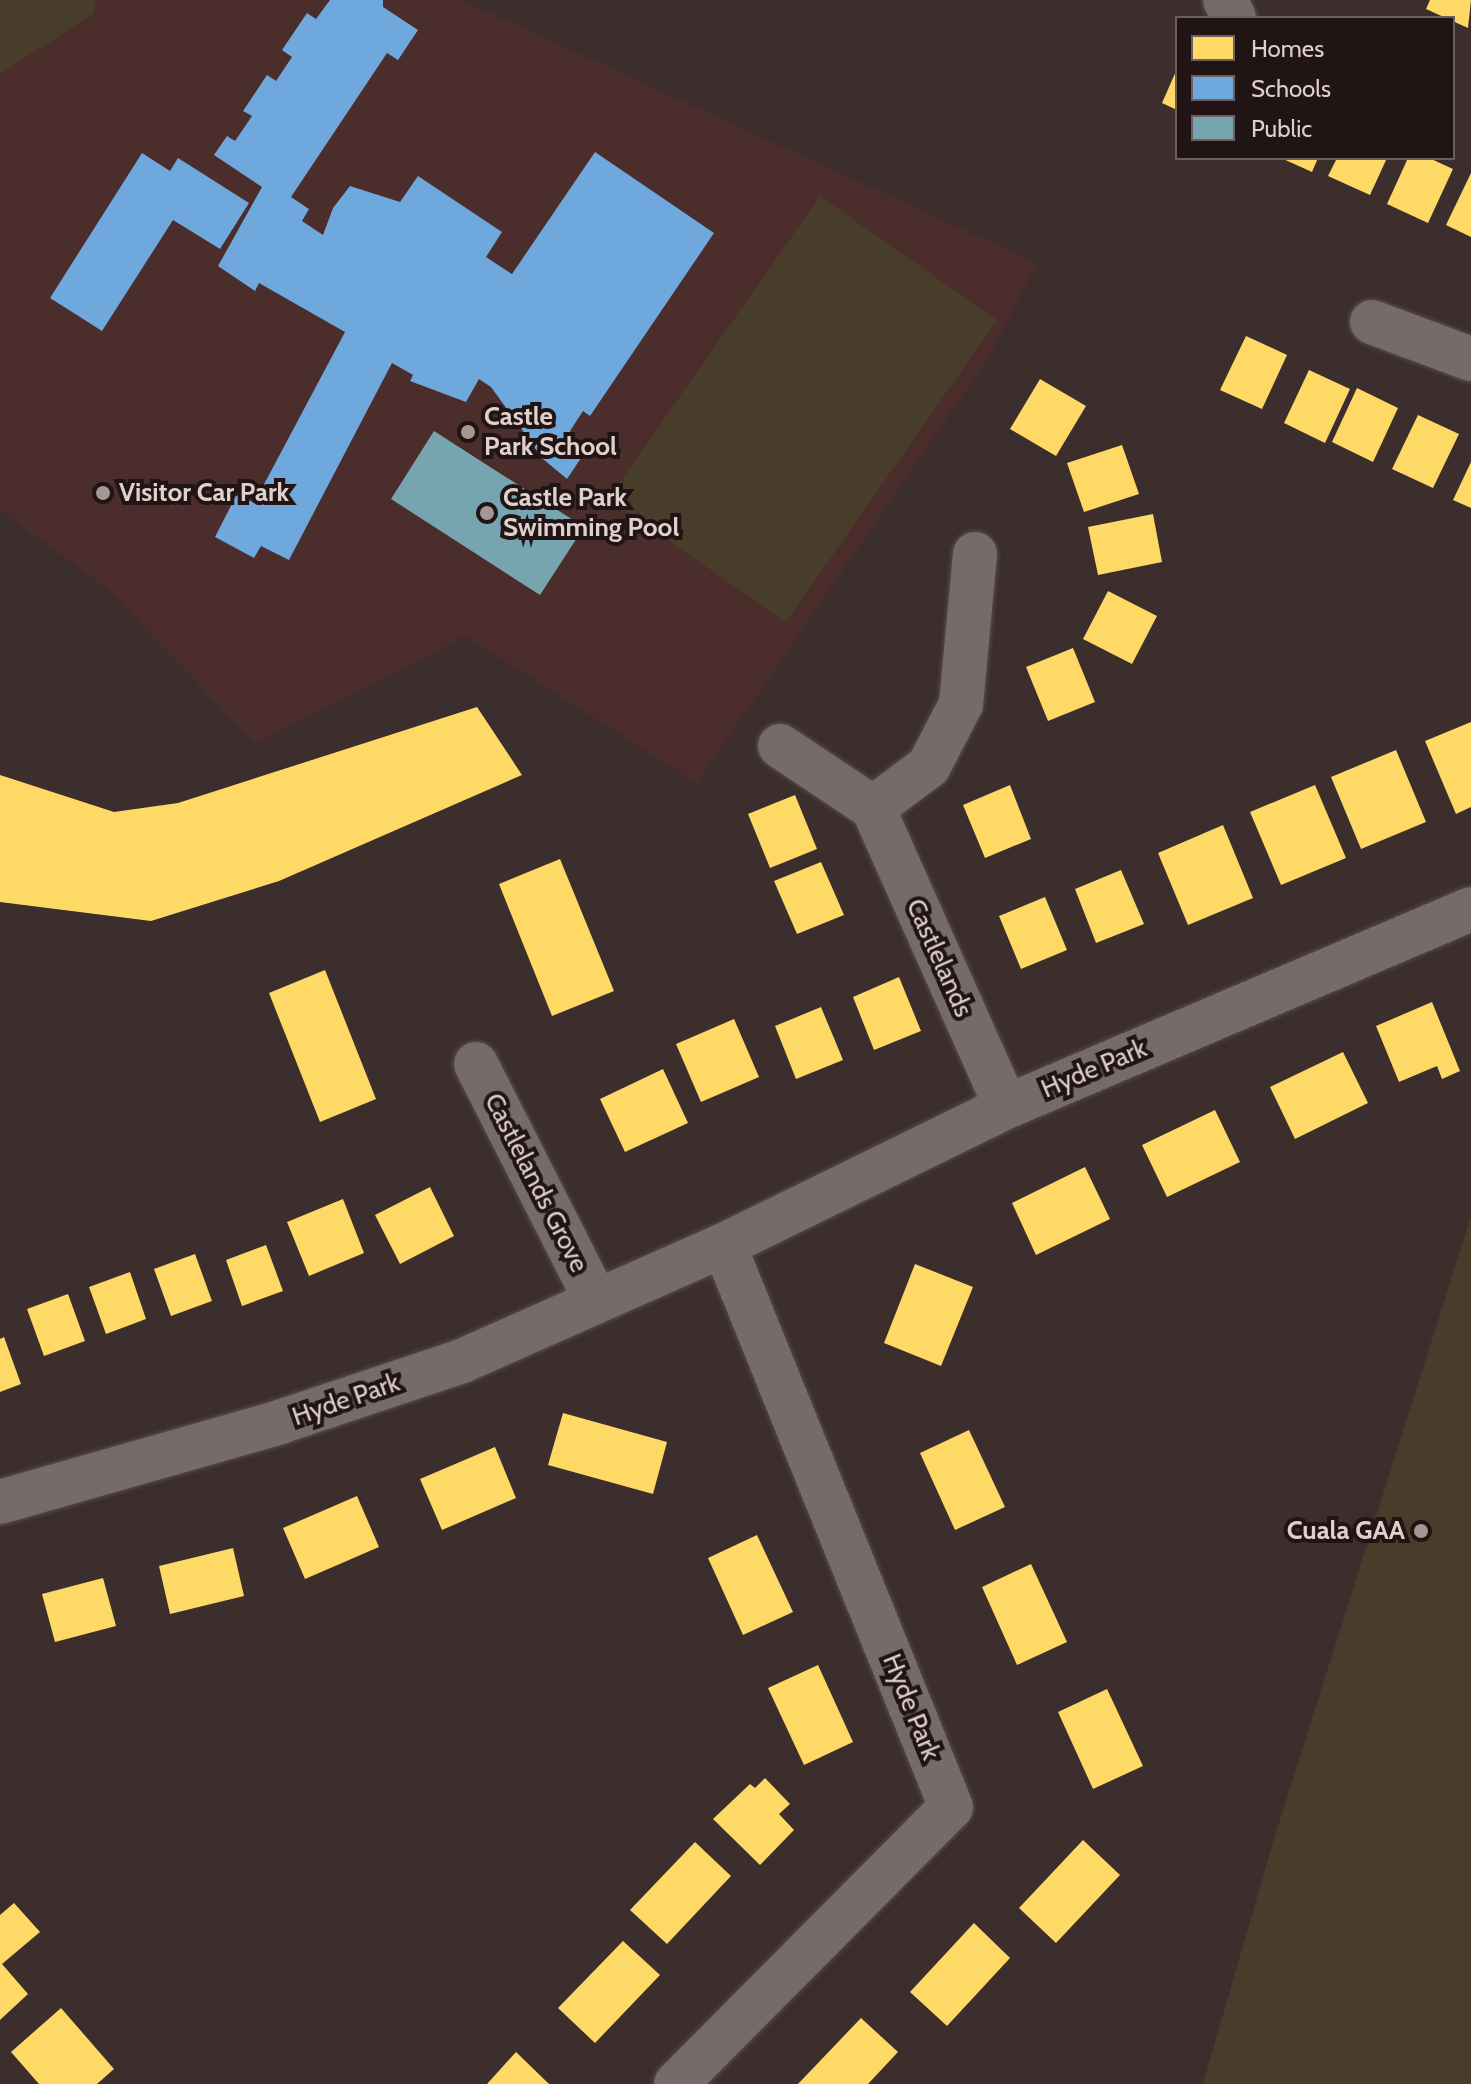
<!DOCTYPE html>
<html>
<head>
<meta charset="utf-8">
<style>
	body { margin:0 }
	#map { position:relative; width:1471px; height:2084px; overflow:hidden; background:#3b2e2d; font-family:Cabin,sans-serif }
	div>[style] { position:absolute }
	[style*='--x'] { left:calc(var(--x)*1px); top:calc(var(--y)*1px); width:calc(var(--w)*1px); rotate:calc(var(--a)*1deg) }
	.built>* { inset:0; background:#4b2d2b }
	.green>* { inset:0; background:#483c2a }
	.homes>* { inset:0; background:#ffd966 }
	.schools>* { inset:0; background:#6fa8dc }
	.public>* { inset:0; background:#76a5af }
	.roads { filter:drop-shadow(0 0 2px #574c4a) drop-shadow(0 0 2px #574c4a) }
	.minor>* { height:44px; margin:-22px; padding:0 22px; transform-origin:22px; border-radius:22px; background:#776b6a }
	.dots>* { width:22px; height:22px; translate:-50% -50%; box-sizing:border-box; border:4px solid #201514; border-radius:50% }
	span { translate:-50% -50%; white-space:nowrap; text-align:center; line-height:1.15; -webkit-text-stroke:8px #201514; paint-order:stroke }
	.poi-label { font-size:26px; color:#dfcfcd; font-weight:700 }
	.left { translate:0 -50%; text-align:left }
	.right { translate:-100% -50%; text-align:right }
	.street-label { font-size:26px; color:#dfcfcd }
	.legend { position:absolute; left:1175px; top:16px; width:280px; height:144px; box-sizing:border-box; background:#201514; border:2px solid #6c5f5e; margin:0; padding:10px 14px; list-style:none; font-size:24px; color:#dfcfcd }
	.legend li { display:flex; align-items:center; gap:16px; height:40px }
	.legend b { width:40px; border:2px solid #6c5f5e }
</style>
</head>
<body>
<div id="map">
	<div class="built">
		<i style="clip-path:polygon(0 0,462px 0,1037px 263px,990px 355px,697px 783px,465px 636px,256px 744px,106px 588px,0 510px)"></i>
	</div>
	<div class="green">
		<i style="clip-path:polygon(0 0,96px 0,93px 14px,0 74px)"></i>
		<i style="clip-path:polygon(820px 196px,997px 320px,786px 622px,608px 499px)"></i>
		<i style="clip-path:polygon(1471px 1216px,1471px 2084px,1203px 2084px,1272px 1845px)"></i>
	</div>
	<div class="homes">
		<i style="clip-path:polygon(1430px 0,1471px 0,1468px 28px,1426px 9px)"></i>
		<i style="clip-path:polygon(1177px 69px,1177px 110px,1162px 103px)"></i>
		<i style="clip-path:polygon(1281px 158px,1318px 158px,1312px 172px)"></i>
		<i style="clip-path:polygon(1337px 158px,1387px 158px,1370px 195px,1328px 176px)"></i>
		<i style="clip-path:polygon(1408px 158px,1429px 158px,1453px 169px,1428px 223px,1387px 204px)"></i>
		<i style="clip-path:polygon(1471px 173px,1471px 237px,1446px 225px)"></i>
		<i style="clip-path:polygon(1246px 336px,1287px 355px,1262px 409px,1220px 390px)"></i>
		<i style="clip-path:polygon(1309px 370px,1350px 389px,1325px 443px,1284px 423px)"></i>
		<i style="clip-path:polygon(1040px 379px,1086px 406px,1056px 456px,1010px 429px)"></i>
		<i style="clip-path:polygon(1357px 388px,1398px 408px,1373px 462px,1332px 442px)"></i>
		<i style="clip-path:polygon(1418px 415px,1459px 434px,1433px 488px,1392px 469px)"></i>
		<i style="clip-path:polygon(1122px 445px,1139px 494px,1084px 512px,1067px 463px)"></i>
		<i style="clip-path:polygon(1471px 462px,1471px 508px,1453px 500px)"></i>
		<i style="clip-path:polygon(1153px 514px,1162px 562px,1098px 575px,1088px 527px)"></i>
		<i style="clip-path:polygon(1108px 591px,1157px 616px,1132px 664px,1083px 639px)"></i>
		<i style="clip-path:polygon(1073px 648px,1095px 702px,1048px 721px,1026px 667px)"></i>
		<i style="clip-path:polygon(477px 707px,522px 775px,279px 881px,151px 921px,0 902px,0 775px,114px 812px,178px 803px)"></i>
		<i style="clip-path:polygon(1471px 722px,1471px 807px,1456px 814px,1425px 741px)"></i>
		<i style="clip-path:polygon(1396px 750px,1426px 822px,1361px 849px,1331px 777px)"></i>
		<i style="clip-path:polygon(1010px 785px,1031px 839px,985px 858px,963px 805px)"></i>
		<i style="clip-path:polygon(1315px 785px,1346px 858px,1281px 885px,1250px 812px)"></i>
		<i style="clip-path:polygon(795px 795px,817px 849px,770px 868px,748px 814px)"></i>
		<i style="clip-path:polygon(1223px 825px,1253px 898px,1188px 925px,1158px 853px)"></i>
		<i style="clip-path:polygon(560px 859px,614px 991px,552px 1016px,499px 884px)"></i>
		<i style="clip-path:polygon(821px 862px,844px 915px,797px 934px,774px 881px)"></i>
		<i style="clip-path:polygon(1121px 870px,1144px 924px,1096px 943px,1075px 889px)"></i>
		<i style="clip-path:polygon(1045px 897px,1067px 950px,1021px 969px,999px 916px)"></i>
		<i style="clip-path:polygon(325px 970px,376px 1099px,320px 1122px,269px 993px)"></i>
		<i style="clip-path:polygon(899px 977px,921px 1031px,874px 1050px,853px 997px)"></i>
		<i style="clip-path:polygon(1432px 1002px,1460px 1071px,1442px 1079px,1437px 1066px,1399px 1082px,1376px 1026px)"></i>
		<i style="clip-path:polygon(821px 1007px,843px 1060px,796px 1079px,775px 1026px)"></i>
		<i style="clip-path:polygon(734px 1019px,759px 1077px,701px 1102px,676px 1044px)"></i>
		<i style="clip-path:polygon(1343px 1052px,1368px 1103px,1295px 1139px,1270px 1087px)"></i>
		<i style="clip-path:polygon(663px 1069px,688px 1123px,625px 1152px,600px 1099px)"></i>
		<i style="clip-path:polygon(1215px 1110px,1240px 1162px,1167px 1197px,1142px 1145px)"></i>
		<i style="clip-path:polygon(1085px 1167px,1110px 1219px,1036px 1255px,1012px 1203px)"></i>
		<i style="clip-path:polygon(430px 1187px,454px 1236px,400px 1264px,375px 1215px)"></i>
		<i style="clip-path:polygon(343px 1199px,364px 1253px,309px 1276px,287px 1222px)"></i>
		<i style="clip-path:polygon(266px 1245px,283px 1291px,242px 1306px,226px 1260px)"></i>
		<i style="clip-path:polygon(195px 1254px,212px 1301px,171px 1316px,154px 1269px)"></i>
		<i style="clip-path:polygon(915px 1264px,973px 1287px,941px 1366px,884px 1343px)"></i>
		<i style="clip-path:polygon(130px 1272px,146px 1319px,106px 1334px,89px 1287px)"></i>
		<i style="clip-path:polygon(68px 1294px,85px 1341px,44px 1356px,27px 1309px)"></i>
		<i style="clip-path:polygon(4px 1337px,21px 1384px,0 1392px,0 1339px)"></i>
		<i style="clip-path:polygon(563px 1413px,667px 1442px,653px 1494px,548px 1465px)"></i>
		<i style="clip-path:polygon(969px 1430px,1005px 1507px,955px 1530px,920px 1453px)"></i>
		<i style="clip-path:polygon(495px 1447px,516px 1498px,442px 1530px,420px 1479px)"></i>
		<i style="clip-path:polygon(357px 1496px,379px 1547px,305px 1579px,283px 1528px)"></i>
		<i style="clip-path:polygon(757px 1535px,793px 1612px,743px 1635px,708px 1558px)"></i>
		<i style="clip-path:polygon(233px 1548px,244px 1596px,170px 1614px,159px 1566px)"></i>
		<i style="clip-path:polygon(1031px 1564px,1067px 1642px,1017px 1665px,982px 1587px)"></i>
		<i style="clip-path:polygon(103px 1578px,116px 1626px,55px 1642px,42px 1594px)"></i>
		<i style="clip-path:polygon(818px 1665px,853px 1742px,804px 1765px,768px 1688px)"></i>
		<i style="clip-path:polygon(1107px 1689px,1143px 1766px,1093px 1789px,1058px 1712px)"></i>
		<i style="clip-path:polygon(765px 1778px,790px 1804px,779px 1814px,794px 1830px,760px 1865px,713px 1819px,750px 1784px,755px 1788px)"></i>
		<i style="clip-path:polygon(1083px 1840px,1120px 1875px,1056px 1943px,1019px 1908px)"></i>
		<i style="clip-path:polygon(695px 1842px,731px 1876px,667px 1944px,630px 1910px)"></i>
		<i style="clip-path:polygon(14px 1903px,40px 1932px,2px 1964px,28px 1994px,0 2020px,0 1915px)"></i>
		<i style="clip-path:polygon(974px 1923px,1010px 1958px,947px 2026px,910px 1992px)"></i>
		<i style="clip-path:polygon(623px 1941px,660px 1975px,595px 2043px,558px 2008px)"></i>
		<i style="clip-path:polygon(61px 2008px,114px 2069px,97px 2084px,39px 2084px,11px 2052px)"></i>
		<i style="clip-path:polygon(861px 2018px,898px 2052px,868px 2084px,798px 2084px)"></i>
		<i style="clip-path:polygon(516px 2052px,549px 2084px,487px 2084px)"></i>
	</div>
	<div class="schools">
		<i style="clip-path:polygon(330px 0,383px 0,383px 7px,418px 30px,398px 60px,387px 53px,291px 197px,309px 209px,302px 221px,323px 235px,333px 208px,350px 186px,400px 202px,418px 176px,502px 232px,486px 257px,512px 274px,595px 152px,714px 233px,590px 416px,583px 411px,570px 431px,583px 455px,567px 479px,543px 459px,491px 387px,479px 379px,466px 402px,410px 381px,413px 375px,392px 363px,289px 560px,261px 546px,254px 558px,215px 537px,237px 494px,254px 503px,345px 332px,259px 283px,255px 291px,218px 266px,262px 187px,214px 155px,227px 136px,235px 141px,252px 116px,243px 111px,267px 75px,276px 81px,292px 57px,282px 50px,307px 13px,316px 19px)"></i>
		<i style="clip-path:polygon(142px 153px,170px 171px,178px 158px,249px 203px,220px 249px,173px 220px,102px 331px,50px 298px)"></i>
	</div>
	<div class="public">
		<i style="clip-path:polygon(434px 431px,584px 527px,540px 595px,391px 499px)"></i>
	</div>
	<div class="roads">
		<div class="minor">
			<i style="--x:1225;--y:0;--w:20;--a:63"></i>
			<i style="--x:1372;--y:322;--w:106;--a:20.5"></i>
			<i style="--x:975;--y:554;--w:151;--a:95.3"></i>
			<i style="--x:961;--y:704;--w:70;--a:117.3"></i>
			<i style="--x:929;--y:766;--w:70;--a:143.1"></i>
			<i style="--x:873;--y:808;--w:327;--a:66"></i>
			<i style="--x:780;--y:746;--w:112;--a:33.7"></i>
			<i style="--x:476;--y:1064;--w:266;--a:63.1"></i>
			<i style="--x:0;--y:1502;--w:291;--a:-15.9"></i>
			<i style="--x:280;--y:1422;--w:192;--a:-18.5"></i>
			<i style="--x:462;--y:1361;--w:287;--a:-23.9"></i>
			<i style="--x:724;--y:1245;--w:314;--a:-26.1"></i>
			<i style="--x:1006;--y:1107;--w:505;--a:-23.06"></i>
			<i style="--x:676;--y:2084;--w:390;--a:-45.2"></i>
			<i style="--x:951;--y:1807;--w:606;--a:-111.99"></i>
		</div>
	</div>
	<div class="dots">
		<i style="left:468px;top:432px;background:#a69795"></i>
		<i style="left:103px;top:493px;background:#a69795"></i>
		<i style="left:487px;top:513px;background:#a69795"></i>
		<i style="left:1421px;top:1531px;background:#a69795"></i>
	</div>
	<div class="poi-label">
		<span class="left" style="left:484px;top:432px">Castle<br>Park School</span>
		<span class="left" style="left:119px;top:493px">Visitor Car Park</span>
		<span class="left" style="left:503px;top:513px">Castle Park<br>Swimming Pool</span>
		<span class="right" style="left:1405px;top:1531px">Cuala GAA</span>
	</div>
	<div class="street-label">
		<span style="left:939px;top:958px;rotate:66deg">Castlelands</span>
		<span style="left:1094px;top:1069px;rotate:-23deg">Hyde Park</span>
		<span style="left:536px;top:1183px;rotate:63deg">Castlelands Grove</span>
		<span style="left:346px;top:1400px;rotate:-19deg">Hyde Park</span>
		<span style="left:911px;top:1707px;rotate:68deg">Hyde Park</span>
	</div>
	<ul class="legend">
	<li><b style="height:22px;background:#ffd966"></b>Homes</li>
	<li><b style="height:22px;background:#6fa8dc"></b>Schools</li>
	<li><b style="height:22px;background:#76a5af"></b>Public</li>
	</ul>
</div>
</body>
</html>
